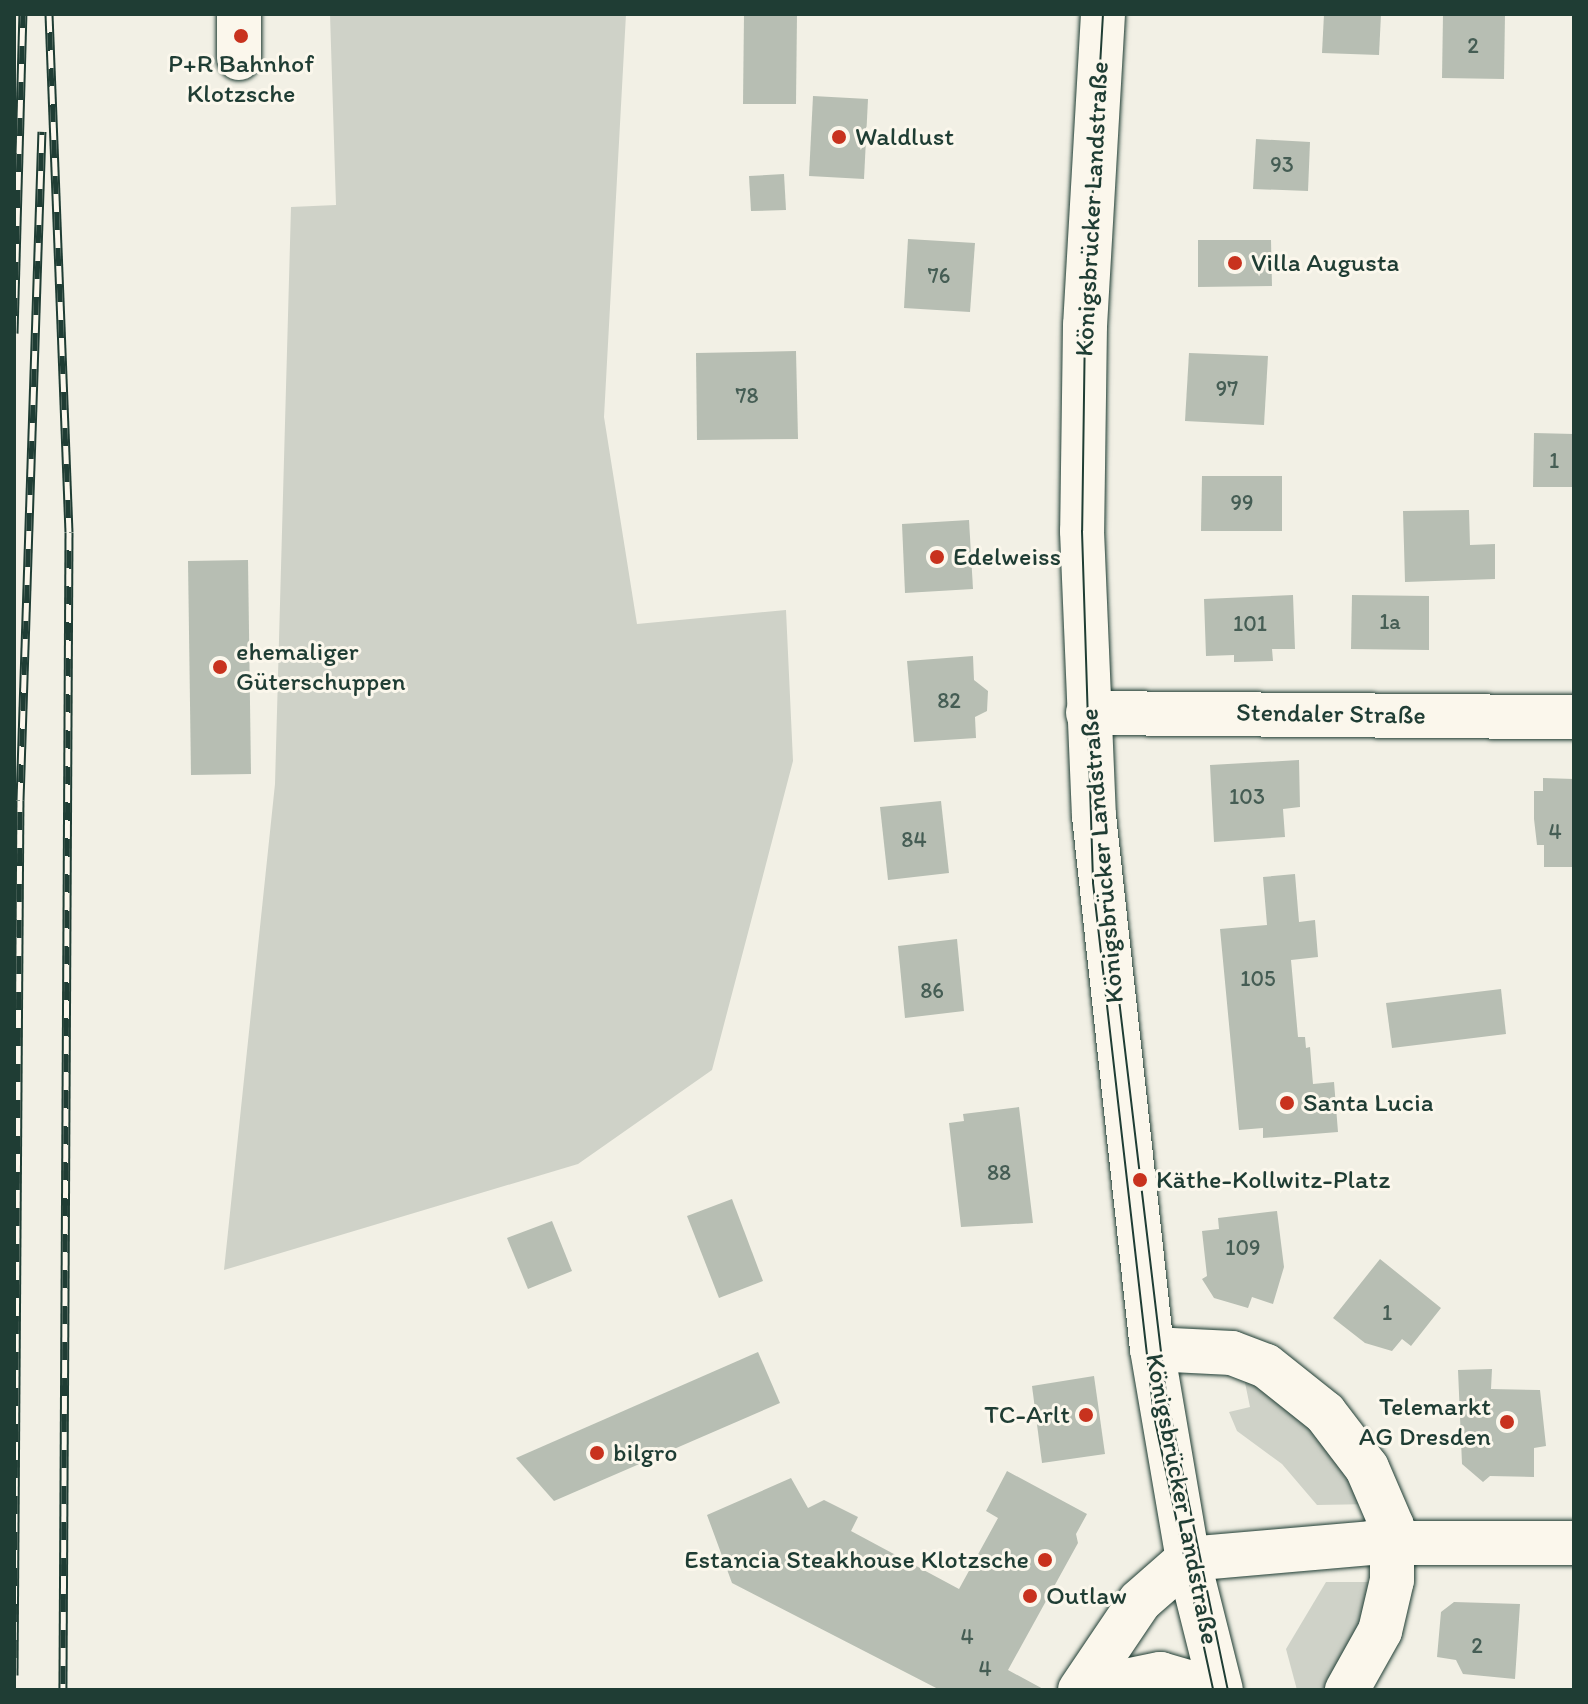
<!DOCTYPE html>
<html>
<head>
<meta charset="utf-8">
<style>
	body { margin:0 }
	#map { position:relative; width:1588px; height:1704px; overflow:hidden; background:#f2f0e5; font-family:Itim,sans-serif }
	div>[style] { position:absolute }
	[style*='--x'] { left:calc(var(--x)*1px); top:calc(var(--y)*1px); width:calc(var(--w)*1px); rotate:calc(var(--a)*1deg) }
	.green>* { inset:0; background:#cfd2c8 }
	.building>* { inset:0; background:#b7beb3 }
	.roads { filter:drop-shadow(0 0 2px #1f3d34) drop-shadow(0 0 2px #1f3d34) }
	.minor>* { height:44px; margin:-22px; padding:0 22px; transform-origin:22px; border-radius:22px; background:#fbf7ec }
	.major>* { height:44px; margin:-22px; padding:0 22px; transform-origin:22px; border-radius:22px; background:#fbf7ec }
	.tram>* { height:2px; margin:-1px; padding:0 1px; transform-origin:1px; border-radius:1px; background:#1f3d34 }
	.rail>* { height:9px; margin-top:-4.5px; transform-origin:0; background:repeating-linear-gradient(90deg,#fbf7ec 0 18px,#1f3d34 0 36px); box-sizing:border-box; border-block:2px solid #1f3d34 }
	.dots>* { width:22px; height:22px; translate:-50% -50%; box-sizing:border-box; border:4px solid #fbf7ec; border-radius:50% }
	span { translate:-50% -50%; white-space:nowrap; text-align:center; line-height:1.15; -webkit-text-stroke:6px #fbf7ec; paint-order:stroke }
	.number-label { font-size:22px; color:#455d54 }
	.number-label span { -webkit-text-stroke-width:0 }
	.poi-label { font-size:26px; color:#1f3d34 }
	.left { translate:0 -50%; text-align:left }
	.right { translate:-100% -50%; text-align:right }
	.street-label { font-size:26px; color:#1f3d34 }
	.frame { position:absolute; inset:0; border:16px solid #1f3d34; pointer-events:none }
</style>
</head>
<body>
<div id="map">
	<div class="green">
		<i style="clip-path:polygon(330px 14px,626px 14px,604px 417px,637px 624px,786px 610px,793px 761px,712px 1070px,578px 1164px,224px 1270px,275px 784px,291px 207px,336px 205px)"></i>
		<i style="clip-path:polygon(1243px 1373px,1286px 1389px,1374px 1504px,1317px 1505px,1282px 1464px,1237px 1431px,1229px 1412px,1250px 1407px)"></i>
		<i style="clip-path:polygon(1326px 1582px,1380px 1582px,1334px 1690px,1297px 1690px,1286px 1649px)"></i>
	</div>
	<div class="building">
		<i style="clip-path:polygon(744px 14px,797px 14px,796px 104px,743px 104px)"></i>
		<i style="clip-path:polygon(1324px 14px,1381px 14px,1379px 55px,1322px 53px)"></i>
		<i style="clip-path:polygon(1443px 14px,1505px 14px,1504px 79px,1442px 78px)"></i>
		<i style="clip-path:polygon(813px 96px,868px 99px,864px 179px,809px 176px)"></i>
		<i style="clip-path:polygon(1256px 139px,1310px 142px,1308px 191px,1253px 189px)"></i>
		<i style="clip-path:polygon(784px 174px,786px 210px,751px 211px,749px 176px)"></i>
		<i style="clip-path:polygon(908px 239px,975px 243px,970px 312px,904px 308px)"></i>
		<i style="clip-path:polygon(1198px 240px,1271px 240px,1272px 286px,1198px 287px)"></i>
		<i style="clip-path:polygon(796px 351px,798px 439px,697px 440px,696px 353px)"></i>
		<i style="clip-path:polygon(1189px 353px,1268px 356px,1264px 425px,1185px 421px)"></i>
		<i style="clip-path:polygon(1534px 433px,1574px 434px,1574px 487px,1533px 487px)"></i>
		<i style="clip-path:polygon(1202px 476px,1282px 476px,1282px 531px,1201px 531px)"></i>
		<i style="clip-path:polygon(1469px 510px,1470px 545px,1495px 544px,1495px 579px,1405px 582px,1403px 511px)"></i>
		<i style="clip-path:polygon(969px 520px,973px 589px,905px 593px,902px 524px)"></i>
		<i style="clip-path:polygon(248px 560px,251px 774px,191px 775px,188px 561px)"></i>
		<i style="clip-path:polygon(1293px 595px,1295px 649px,1272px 649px,1273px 661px,1234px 662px,1234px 655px,1206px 656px,1204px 599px)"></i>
		<i style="clip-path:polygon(1352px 595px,1429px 596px,1429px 650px,1351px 649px)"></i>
		<i style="clip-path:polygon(973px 656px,974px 680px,988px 691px,987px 711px,975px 717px,976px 738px,914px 742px,907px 661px)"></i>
		<i style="clip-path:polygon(1299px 760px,1300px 807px,1283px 809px,1285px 837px,1214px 842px,1210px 765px)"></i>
		<i style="clip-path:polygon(1543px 778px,1574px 779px,1574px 867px,1544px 867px,1544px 845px,1537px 845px,1534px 819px,1534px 791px,1543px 791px)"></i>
		<i style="clip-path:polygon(941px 801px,949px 873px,888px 880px,880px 807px)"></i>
		<i style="clip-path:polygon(1295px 874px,1299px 922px,1315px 920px,1318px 957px,1291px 960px,1298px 1037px,1305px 1037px,1306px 1048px,1310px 1047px,1313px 1084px,1334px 1082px,1338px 1132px,1263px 1138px,1263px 1128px,1239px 1130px,1220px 929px,1267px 925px,1263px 877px)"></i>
		<i style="clip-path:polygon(957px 939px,964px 1011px,905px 1018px,898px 946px)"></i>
		<i style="clip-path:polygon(1501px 989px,1506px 1034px,1392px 1048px,1386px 1003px)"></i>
		<i style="clip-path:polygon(1019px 1107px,1033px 1223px,961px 1227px,949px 1123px,964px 1121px,963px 1114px)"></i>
		<i style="clip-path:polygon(732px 1199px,763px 1281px,719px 1298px,687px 1216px)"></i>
		<i style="clip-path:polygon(1277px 1211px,1284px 1267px,1273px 1304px,1252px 1297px,1248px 1308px,1214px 1298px,1202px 1279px,1207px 1276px,1202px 1231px,1219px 1229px,1218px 1218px)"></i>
		<i style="clip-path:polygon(552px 1221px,572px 1271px,528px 1289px,507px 1238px)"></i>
		<i style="clip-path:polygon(1380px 1259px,1441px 1308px,1411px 1346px,1402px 1339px,1392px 1351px,1365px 1343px,1333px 1318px)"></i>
		<i style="clip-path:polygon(758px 1352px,780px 1403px,554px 1501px,516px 1458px)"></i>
		<i style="clip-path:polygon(1492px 1369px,1491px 1389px,1540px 1390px,1546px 1446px,1534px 1448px,1534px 1477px,1490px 1476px,1483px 1482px,1462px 1464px,1458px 1370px)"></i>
		<i style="clip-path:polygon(1094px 1376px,1105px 1454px,1042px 1463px,1032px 1386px)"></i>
		<i style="clip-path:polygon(1007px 1471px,1087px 1514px,1076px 1534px,1078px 1543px,1008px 1670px,1045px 1690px,940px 1690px,732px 1583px,707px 1515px,791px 1478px,808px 1508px,824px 1500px,858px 1517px,851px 1531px,959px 1589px,998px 1518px,986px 1511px)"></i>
		<i style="clip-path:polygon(1454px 1602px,1520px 1604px,1515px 1679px,1463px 1674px,1456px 1660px,1437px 1657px,1441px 1612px)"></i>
	</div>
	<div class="roads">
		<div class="minor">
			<i style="--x:239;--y:58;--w:44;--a:-90"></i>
			<i style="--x:1088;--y:713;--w:486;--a:0.5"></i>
			<i style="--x:1152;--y:1349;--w:80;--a:2.9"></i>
			<i style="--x:1232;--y:1353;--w:36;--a:21"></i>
			<i style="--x:1266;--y:1366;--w:75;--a:38.5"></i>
			<i style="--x:1325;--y:1413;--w:69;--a:52.6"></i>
			<i style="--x:1367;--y:1468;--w:63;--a:66.7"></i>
			<i style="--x:1392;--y:1526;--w:54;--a:90"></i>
			<i style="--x:1392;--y:1580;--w:52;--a:103.2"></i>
			<i style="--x:1380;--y:1631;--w:68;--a:119.2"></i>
			<i style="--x:1188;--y:1559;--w:183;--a:-5"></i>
			<i style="--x:1370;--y:1543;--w:204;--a:0"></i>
		</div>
		<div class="major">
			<i style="--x:1103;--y:14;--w:312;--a:93.3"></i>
			<i style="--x:1085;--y:325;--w:206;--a:90.8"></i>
			<i style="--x:1082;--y:531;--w:285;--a:87.6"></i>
			<i style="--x:1094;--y:816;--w:536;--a:83.79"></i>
			<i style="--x:1152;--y:1349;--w:213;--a:80.3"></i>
			<i style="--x:1188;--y:1559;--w:135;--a:75.9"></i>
			<i style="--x:1080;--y:1690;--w:107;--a:-56"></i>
			<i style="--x:1140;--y:1601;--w:64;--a:-41.2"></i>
			<i style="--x:1082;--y:1690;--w:80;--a:-11.6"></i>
			<i style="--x:1160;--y:1674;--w:57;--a:16.2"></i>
		</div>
	</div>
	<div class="tram">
		<i style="--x:1103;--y:14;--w:312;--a:93.3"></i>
		<i style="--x:1085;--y:325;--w:206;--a:90.8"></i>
		<i style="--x:1082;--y:531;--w:352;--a:88.2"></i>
		<i style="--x:1093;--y:883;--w:536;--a:83.47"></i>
		<i style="--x:1154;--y:1416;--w:280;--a:77.8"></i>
		<i style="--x:1102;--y:857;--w:541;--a:83.2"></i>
		<i style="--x:1166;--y:1394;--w:302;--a:78.2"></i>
	</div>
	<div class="rail">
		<i style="--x:49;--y:14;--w:518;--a:87.79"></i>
		<i style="--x:69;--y:532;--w:1158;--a:90.3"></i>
		<i style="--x:14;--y:333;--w:319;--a:-88.4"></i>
		<i style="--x:14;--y:1675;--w:875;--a:-89.61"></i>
		<i style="--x:20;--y:800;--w:669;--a:-88.12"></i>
	</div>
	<div class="dots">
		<i style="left:241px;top:36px;background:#c8321e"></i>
		<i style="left:839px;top:137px;background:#c8321e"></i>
		<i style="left:1235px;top:263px;background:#c8321e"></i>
		<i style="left:937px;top:557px;background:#c8321e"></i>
		<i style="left:220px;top:667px;background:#c8321e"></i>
		<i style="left:1287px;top:1103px;background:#c8321e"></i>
		<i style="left:1140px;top:1180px;background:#c8321e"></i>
		<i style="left:1086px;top:1415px;background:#c8321e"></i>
		<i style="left:1507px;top:1422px;background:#c8321e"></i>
		<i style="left:597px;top:1453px;background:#c8321e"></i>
		<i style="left:1045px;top:1560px;background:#c8321e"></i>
		<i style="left:1030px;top:1596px;background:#c8321e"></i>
	</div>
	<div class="number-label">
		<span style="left:1473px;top:46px">2</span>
		<span style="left:1282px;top:165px">93</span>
		<span style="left:939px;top:276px">76</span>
		<span style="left:1227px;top:389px">97</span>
		<span style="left:747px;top:396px">78</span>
		<span style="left:1554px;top:461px">1</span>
		<span style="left:1242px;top:503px">99</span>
		<span style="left:1390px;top:622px">1a</span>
		<span style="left:1250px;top:624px">101</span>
		<span style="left:949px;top:701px">82</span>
		<span style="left:1247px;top:797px">103</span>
		<span style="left:1555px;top:832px">4</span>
		<span style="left:914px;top:840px">84</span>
		<span style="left:1258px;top:979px">105</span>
		<span style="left:932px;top:991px">86</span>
		<span style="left:999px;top:1173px">88</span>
		<span style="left:1243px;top:1248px">109</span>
		<span style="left:1387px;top:1313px">1</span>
		<span style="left:967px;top:1637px">4</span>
		<span style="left:1477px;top:1646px">2</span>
		<span style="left:985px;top:1669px">4</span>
	</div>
	<div class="poi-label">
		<span style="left:241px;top:79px">P+R Bahnhof<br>Klotzsche</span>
		<span class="left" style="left:855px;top:137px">Waldlust</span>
		<span class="left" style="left:1251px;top:263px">Villa Augusta</span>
		<span class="left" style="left:953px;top:557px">Edelweiss</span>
		<span class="left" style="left:236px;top:667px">ehemaliger<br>Güterschuppen</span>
		<span class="left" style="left:1303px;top:1103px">Santa Lucia</span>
		<span class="left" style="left:1156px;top:1180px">Käthe-Kollwitz-Platz</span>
		<span class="right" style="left:1491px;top:1422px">Telemarkt<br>AG Dresden</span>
		<span class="right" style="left:1070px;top:1415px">TC-Arlt</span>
		<span class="left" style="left:613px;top:1453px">bilgro</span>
		<span class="right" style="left:1029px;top:1560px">Estancia Steakhouse Klotzsche</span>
		<span class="left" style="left:1046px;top:1596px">Outlaw</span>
	</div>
	<div class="street-label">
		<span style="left:1092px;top:209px;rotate:-87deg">Königsbrücker Landstraße</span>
		<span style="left:1331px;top:714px;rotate:1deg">Stendaler Straße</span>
		<span style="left:1102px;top:856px;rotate:-95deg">Königsbrücker Landstraße</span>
		<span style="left:1182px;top:1499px;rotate:79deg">Königsbrücker Landstraße</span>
	</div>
	<div class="frame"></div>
</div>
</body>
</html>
